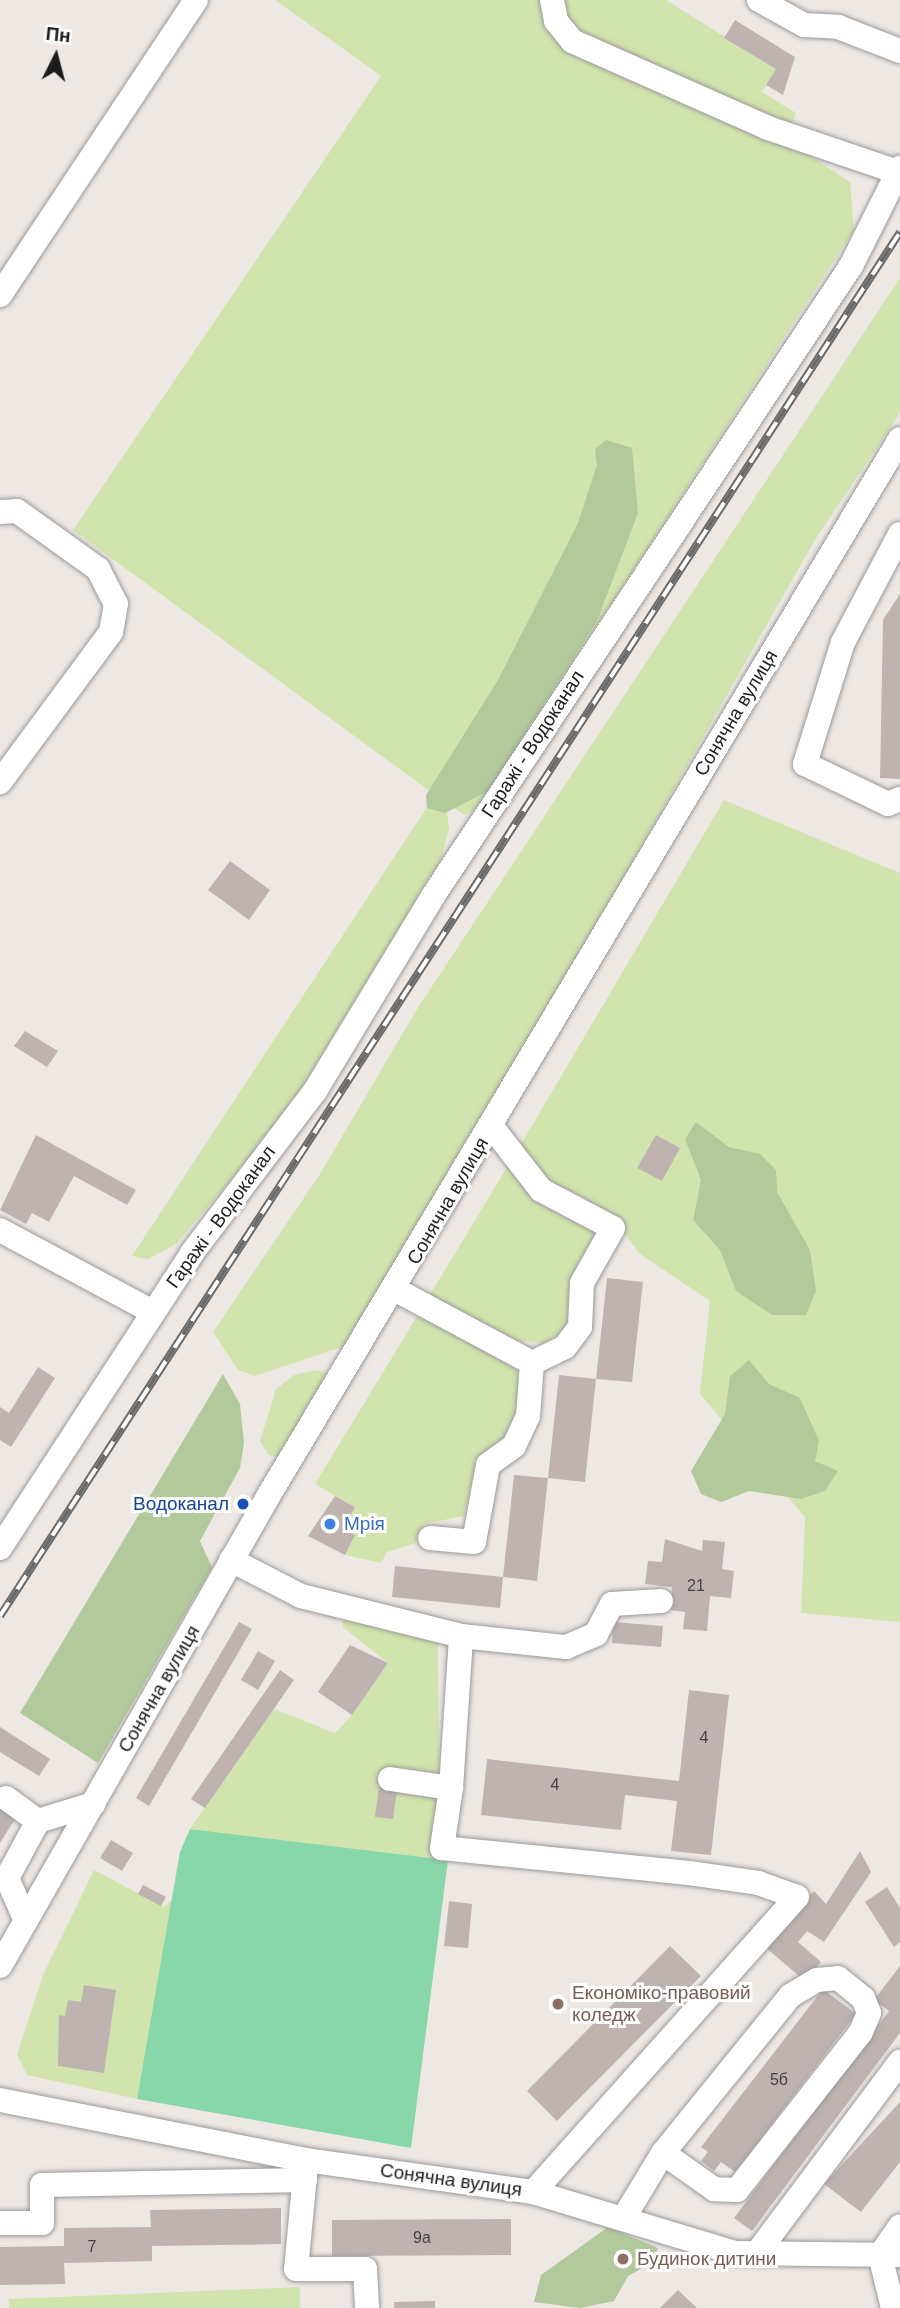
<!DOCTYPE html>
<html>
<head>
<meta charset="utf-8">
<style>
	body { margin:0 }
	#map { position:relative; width:900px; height:2308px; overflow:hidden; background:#eee8e4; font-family:Arial,sans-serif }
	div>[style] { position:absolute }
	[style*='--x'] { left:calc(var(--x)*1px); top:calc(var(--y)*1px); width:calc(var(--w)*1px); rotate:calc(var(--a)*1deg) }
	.grass>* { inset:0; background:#d2e4ad }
	.forest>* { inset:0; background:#b2ca9b }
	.pitch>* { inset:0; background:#87d7a9 }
	.building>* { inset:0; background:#beb3b1 }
	.roads { filter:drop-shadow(0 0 2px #9a9a9a) drop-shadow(0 0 2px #9a9a9a) }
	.minor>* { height:24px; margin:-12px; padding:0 12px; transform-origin:12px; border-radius:12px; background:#fff }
	.rail>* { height:8px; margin-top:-4px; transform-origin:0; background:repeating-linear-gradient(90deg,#fff 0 16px,#6b6b6b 0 32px); box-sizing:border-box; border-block:2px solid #6b6b6b }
	.dots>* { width:19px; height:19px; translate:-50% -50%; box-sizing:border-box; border:4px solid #fff; border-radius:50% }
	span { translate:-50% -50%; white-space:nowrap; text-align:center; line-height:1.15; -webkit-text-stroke:6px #fff; paint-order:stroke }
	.number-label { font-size:16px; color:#454242 }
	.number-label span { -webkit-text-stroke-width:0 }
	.street-label { font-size:19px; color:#1d1d1d }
	.transit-label { font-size:19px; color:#164399 }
	.right { translate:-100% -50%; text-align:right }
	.shop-label { font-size:19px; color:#366cbe }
	.left { translate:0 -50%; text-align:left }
	.education-label { font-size:19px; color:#785e54 }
	.north { position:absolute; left:21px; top:21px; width:70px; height:70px; -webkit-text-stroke:5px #fff; paint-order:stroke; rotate:6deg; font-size:19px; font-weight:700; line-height:28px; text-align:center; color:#1d1d1d }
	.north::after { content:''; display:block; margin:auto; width:24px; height:32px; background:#1d1d1d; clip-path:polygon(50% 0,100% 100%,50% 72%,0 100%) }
</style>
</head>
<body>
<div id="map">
	<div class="grass">
		<i style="clip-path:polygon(275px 0,666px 0,776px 69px,762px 92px,796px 113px,791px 124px,797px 147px,850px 182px,854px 230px,479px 808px,465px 815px,446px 803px,449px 829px,441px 860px,283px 1119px,176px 1244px,148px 1259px,132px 1256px,435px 795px,73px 530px,381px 76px)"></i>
		<i style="clip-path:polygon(900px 278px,900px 413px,815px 540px,576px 961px,345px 1346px,255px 1376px,238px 1370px,213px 1332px,320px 1174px,417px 1009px)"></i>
		<i style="clip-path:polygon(724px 800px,900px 873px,900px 1622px,801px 1613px,805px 1517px,700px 1394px,710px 1301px,640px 1254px,611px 1215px,545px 1183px,520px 1146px)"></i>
		<i style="clip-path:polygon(509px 1164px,597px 1223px,565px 1330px,544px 1343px,513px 1340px,428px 1298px)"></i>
		<i style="clip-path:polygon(419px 1313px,514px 1365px,521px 1387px,517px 1421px,475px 1470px,464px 1516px,424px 1524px,416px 1543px,387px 1552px,381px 1563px,345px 1555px,355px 1535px,343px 1529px,355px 1507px,315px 1484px)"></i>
		<i style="clip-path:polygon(316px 1370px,329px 1374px,282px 1458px,268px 1455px,260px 1441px,276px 1389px,294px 1375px)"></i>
		<i style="clip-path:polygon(342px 1615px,438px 1643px,439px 1771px,432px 1777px,378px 1780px,379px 1787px,456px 1798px,448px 1860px,190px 1829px,274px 1709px,335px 1733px,352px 1715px,388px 1663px,343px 1627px)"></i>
		<i style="clip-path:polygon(94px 1870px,164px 1907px,173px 1899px,137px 2099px,27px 2075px,17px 2055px,43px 1975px)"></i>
		<i style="clip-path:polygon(300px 2287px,300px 2308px,9px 2308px,9px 2299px)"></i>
	</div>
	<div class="forest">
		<i style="clip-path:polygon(606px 440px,632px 448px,638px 513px,597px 621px,488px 791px,445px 813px,427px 808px,426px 795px,498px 680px,578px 523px,597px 465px,595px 449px)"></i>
		<i style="clip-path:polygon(696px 1122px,729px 1147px,760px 1154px,776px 1170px,777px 1192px,810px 1250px,816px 1291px,806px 1315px,772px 1315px,736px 1291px,720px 1250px,693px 1220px,701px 1180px,685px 1139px)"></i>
		<i style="clip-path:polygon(749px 1360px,769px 1384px,800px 1398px,819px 1441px,815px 1461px,838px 1471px,825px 1491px,801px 1499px,749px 1491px,721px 1502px,701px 1494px,691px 1471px,725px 1414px,730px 1376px)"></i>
		<i style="clip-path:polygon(223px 1374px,240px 1404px,244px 1443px,240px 1468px,200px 1541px,212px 1567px,98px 1763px,20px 1713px)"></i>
		<i style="clip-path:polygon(608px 2227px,658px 2248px,653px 2262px,628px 2276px,614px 2301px,580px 2308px,534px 2302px,541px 2275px)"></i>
	</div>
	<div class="pitch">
		<i style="clip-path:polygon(190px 1829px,448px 1860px,411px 2148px,137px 2099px,180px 1852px)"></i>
	</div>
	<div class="building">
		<i style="clip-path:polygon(735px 20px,795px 57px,783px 95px,766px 85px,776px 69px,724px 38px)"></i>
		<i style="clip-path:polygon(900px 594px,900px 779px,880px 778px,883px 620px)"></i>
		<i style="clip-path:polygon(230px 861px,270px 890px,249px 920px,208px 890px)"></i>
		<i style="clip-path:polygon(25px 1031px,58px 1051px,47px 1067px,14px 1046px)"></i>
		<i style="clip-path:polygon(36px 1135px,136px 1190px,127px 1205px,74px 1176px,49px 1222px,32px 1213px,26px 1224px,0 1210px)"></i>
		<i style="clip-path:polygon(656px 1135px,680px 1148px,662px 1181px,637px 1168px)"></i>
		<i style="clip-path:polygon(607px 1278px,643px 1282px,632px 1382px,596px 1379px)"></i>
		<i style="clip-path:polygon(38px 1367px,55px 1378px,11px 1447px,0 1440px,0 1407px,9px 1413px)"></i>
		<i style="clip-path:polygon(559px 1375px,596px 1379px,585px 1482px,548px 1478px)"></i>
		<i style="clip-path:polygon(514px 1475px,548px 1478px,537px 1581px,503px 1577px)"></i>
		<i style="clip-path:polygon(335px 1496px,355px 1507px,343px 1529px,355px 1535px,345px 1555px,308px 1536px)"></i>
		<i style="clip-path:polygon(665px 1539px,702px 1551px,703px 1540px,725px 1542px,722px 1569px,734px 1571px,731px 1598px,710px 1596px,707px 1631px,683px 1629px,685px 1612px,670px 1610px,672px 1587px,645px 1584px,648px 1561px,662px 1562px)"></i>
		<i style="clip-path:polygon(395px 1566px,503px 1577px,500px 1608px,392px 1597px)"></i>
		<i style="clip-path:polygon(239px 1622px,252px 1629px,149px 1806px,136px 1798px)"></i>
		<i style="clip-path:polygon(613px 1622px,663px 1626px,661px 1647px,612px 1643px)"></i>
		<i style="clip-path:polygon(350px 1645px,388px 1663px,352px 1715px,318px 1692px)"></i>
		<i style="clip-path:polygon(258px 1651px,275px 1661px,258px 1690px,241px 1680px)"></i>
		<i style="clip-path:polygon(280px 1670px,294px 1680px,205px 1808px,191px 1799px)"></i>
		<i style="clip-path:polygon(689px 1690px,729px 1695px,711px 1855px,671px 1851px,677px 1801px,625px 1795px,621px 1830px,481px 1815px,487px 1759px,679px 1781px)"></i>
		<i style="clip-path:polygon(0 1727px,50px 1759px,39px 1776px,0 1752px)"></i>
		<i style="clip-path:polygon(379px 1787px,397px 1790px,393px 1819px,375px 1817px)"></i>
		<i style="clip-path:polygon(0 1809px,15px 1819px,0 1843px)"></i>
		<i style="clip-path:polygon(111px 1840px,133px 1853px,122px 1871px,100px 1858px)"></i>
		<i style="clip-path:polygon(860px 1851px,871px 1872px,824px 1942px,807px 1931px,798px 1942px,821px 1962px,805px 1981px,765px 1947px,814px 1891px,826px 1904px)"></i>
		<i style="clip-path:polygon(143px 1885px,166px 1897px,161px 1906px,138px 1894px)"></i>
		<i style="clip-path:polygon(887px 1887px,900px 1908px,900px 1942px,894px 1947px,865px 1902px)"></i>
		<i style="clip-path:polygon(449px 1901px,472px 1904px,468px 1948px,444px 1946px)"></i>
		<i style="clip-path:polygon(670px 1946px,701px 1976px,557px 2121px,527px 2091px)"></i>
		<i style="clip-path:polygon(900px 1966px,900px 2033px,752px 2231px,734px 2218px,889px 2011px,874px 2000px)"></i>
		<i style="clip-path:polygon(84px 1985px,116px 1990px,104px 2073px,58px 2066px,59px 2015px,65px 2016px,68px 2000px,81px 2002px)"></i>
		<i style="clip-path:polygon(823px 1989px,856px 2014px,735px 2172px,721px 2162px,714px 2171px,701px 2161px,708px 2152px,701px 2147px)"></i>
		<i style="clip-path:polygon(900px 2102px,900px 2162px,861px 2212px,824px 2184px)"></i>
		<i style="clip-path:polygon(281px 2208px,281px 2244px,152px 2246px,152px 2261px,64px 2263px,65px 2284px,0 2285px,0 2247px,64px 2246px,64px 2228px,151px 2227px,150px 2210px)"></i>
		<i style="clip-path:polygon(511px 2219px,511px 2255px,332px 2256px,332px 2220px)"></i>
		<i style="clip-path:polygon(678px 2290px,697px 2308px,660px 2308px)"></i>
		<i style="clip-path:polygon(435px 2301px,435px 2308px,394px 2308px,394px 2302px)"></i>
	</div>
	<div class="roads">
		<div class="minor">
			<i style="--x:552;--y:0;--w:21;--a:79"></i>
			<i style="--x:556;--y:21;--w:26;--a:51"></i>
			<i style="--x:572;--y:41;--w:214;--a:23.9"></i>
			<i style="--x:768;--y:128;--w:136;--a:18.8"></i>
			<i style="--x:759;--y:0;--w:51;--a:29.1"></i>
			<i style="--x:804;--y:25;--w:34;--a:3"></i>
			<i style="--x:838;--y:27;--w:66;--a:21.2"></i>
			<i style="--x:0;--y:295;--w:354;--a:-56.4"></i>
			<i style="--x:0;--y:512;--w:17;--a:-3"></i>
			<i style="--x:17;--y:511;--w:100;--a:35.6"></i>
			<i style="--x:98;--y:569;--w:39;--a:63"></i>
			<i style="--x:116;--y:604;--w:28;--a:100"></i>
			<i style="--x:111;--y:632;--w:187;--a:126.5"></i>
			<i style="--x:900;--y:534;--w:122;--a:117.8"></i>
			<i style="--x:843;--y:642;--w:128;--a:107.3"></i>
			<i style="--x:805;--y:764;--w:92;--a:25.7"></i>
			<i style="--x:888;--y:804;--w:13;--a:-23"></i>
			<i style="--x:492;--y:1127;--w:80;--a:52.1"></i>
			<i style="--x:541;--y:1190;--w:81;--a:27.8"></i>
			<i style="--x:613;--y:1228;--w:63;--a:119.4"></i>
			<i style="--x:582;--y:1283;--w:44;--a:92.6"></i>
			<i style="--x:580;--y:1327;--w:25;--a:127"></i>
			<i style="--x:565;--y:1347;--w:37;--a:154"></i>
			<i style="--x:0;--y:1230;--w:174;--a:28.2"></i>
			<i style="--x:396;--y:1290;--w:154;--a:28.2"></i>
			<i style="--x:532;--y:1363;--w:53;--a:94.3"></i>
			<i style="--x:528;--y:1416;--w:33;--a:115"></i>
			<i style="--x:514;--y:1446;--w:32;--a:144"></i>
			<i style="--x:488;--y:1465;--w:78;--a:100.3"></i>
			<i style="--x:474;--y:1542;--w:44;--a:-174.8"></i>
			<i style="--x:0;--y:1548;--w:352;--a:-56.9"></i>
			<i style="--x:192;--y:1253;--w:203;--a:-52.8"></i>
			<i style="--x:315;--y:1091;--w:228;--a:-58.8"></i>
			<i style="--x:433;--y:896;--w:756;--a:-56.44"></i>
			<i style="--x:851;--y:266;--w:110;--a:-63.4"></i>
			<i style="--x:231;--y:1560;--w:79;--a:27.2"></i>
			<i style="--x:301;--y:1596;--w:165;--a:14"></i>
			<i style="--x:461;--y:1636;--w:106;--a:6"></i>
			<i style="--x:566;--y:1647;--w:33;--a:-23"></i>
			<i style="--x:596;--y:1634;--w:34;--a:-62"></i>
			<i style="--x:612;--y:1604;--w:49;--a:-3.5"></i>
			<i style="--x:390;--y:1779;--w:62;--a:8.4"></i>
			<i style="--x:451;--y:1788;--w:152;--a:-86.2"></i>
			<i style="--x:451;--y:1788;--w:61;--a:98.5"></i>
			<i style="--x:442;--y:1848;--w:248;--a:5.8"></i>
			<i style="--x:689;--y:1873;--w:70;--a:8.2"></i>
			<i style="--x:758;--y:1883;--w:41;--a:19.7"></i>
			<i style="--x:797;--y:1897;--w:396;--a:131.8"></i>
			<i style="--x:6;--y:1798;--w:39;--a:36"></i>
			<i style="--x:26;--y:1921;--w:47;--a:-113.8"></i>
			<i style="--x:7;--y:1878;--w:65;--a:-61.5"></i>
			<i style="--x:38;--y:1821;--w:58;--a:-17.2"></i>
			<i style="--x:0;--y:1966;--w:542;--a:-60.27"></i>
			<i style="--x:269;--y:1495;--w:1230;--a:-59.14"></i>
			<i style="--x:0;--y:2100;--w:312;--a:11.1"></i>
			<i style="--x:306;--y:2160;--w:229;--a:8"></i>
			<i style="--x:533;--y:2192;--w:211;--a:16.8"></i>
			<i style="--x:735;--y:2253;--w:165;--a:0.7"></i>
			<i style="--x:306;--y:2164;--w:105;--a:95.4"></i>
			<i style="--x:296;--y:2269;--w:69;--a:0"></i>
			<i style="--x:365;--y:2269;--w:39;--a:87"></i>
			<i style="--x:623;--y:2219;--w:77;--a:-58.8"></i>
			<i style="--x:663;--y:2153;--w:202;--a:-51"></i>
			<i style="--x:790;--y:1996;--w:31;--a:-31"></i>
			<i style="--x:817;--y:1980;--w:21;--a:-5"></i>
			<i style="--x:838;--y:1978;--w:32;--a:39"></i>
			<i style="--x:863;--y:1998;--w:16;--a:68"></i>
			<i style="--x:869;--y:2013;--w:21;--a:113"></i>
			<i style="--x:861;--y:2032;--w:201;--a:128.1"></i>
			<i style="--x:737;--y:2190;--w:23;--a:-178"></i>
			<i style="--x:714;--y:2189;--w:62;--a:-144.8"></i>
			<i style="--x:0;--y:2223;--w:42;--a:0"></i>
			<i style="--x:42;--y:2223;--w:38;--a:-90"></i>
			<i style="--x:42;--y:2185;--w:263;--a:-1.1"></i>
			<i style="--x:757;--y:2253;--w:239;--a:-53.2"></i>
			<i style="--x:893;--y:2308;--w:55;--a:-103.8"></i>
			<i style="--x:880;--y:2255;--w:35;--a:-55"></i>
		</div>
	</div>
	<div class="rail">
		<i style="--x:0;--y:1616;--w:1651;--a:-56.96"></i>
	</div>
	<div class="dots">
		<i style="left:243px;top:1504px;background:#1a4fb4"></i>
		<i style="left:330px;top:1524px;background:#3f7fe0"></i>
		<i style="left:558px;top:2004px;background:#8d6e63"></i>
		<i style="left:623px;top:2259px;background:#8d6e63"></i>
	</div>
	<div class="number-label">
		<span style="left:696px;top:1586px">21</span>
		<span style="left:704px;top:1738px">4</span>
		<span style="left:555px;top:1785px">4</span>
		<span style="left:779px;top:2080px">5б</span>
		<span style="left:422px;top:2238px">9а</span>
		<span style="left:92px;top:2247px">7</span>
	</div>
	<div class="street-label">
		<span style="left:736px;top:713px;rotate:-59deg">Сонячна вулиця</span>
		<span style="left:533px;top:744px;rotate:-57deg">Гаражі - Водоканал</span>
		<span style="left:448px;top:1201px;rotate:-60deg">Сонячна вулиця</span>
		<span style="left:221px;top:1217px;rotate:-54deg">Гаражі - Водоканал</span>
		<span style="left:159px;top:1689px;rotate:-60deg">Сонячна вулиця</span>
		<span style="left:451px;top:2180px;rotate:8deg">Сонячна вулиця</span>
	</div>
	<div class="transit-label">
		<span class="right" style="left:229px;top:1504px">Водоканал</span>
	</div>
	<div class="shop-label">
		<span class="left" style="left:344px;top:1524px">Мрія</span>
	</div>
	<div class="education-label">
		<span class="left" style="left:572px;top:2004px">Економіко-правовий<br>коледж</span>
		<span class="left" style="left:637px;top:2259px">Будинок дитини</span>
	</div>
	<div class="north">Пн</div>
</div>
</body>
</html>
